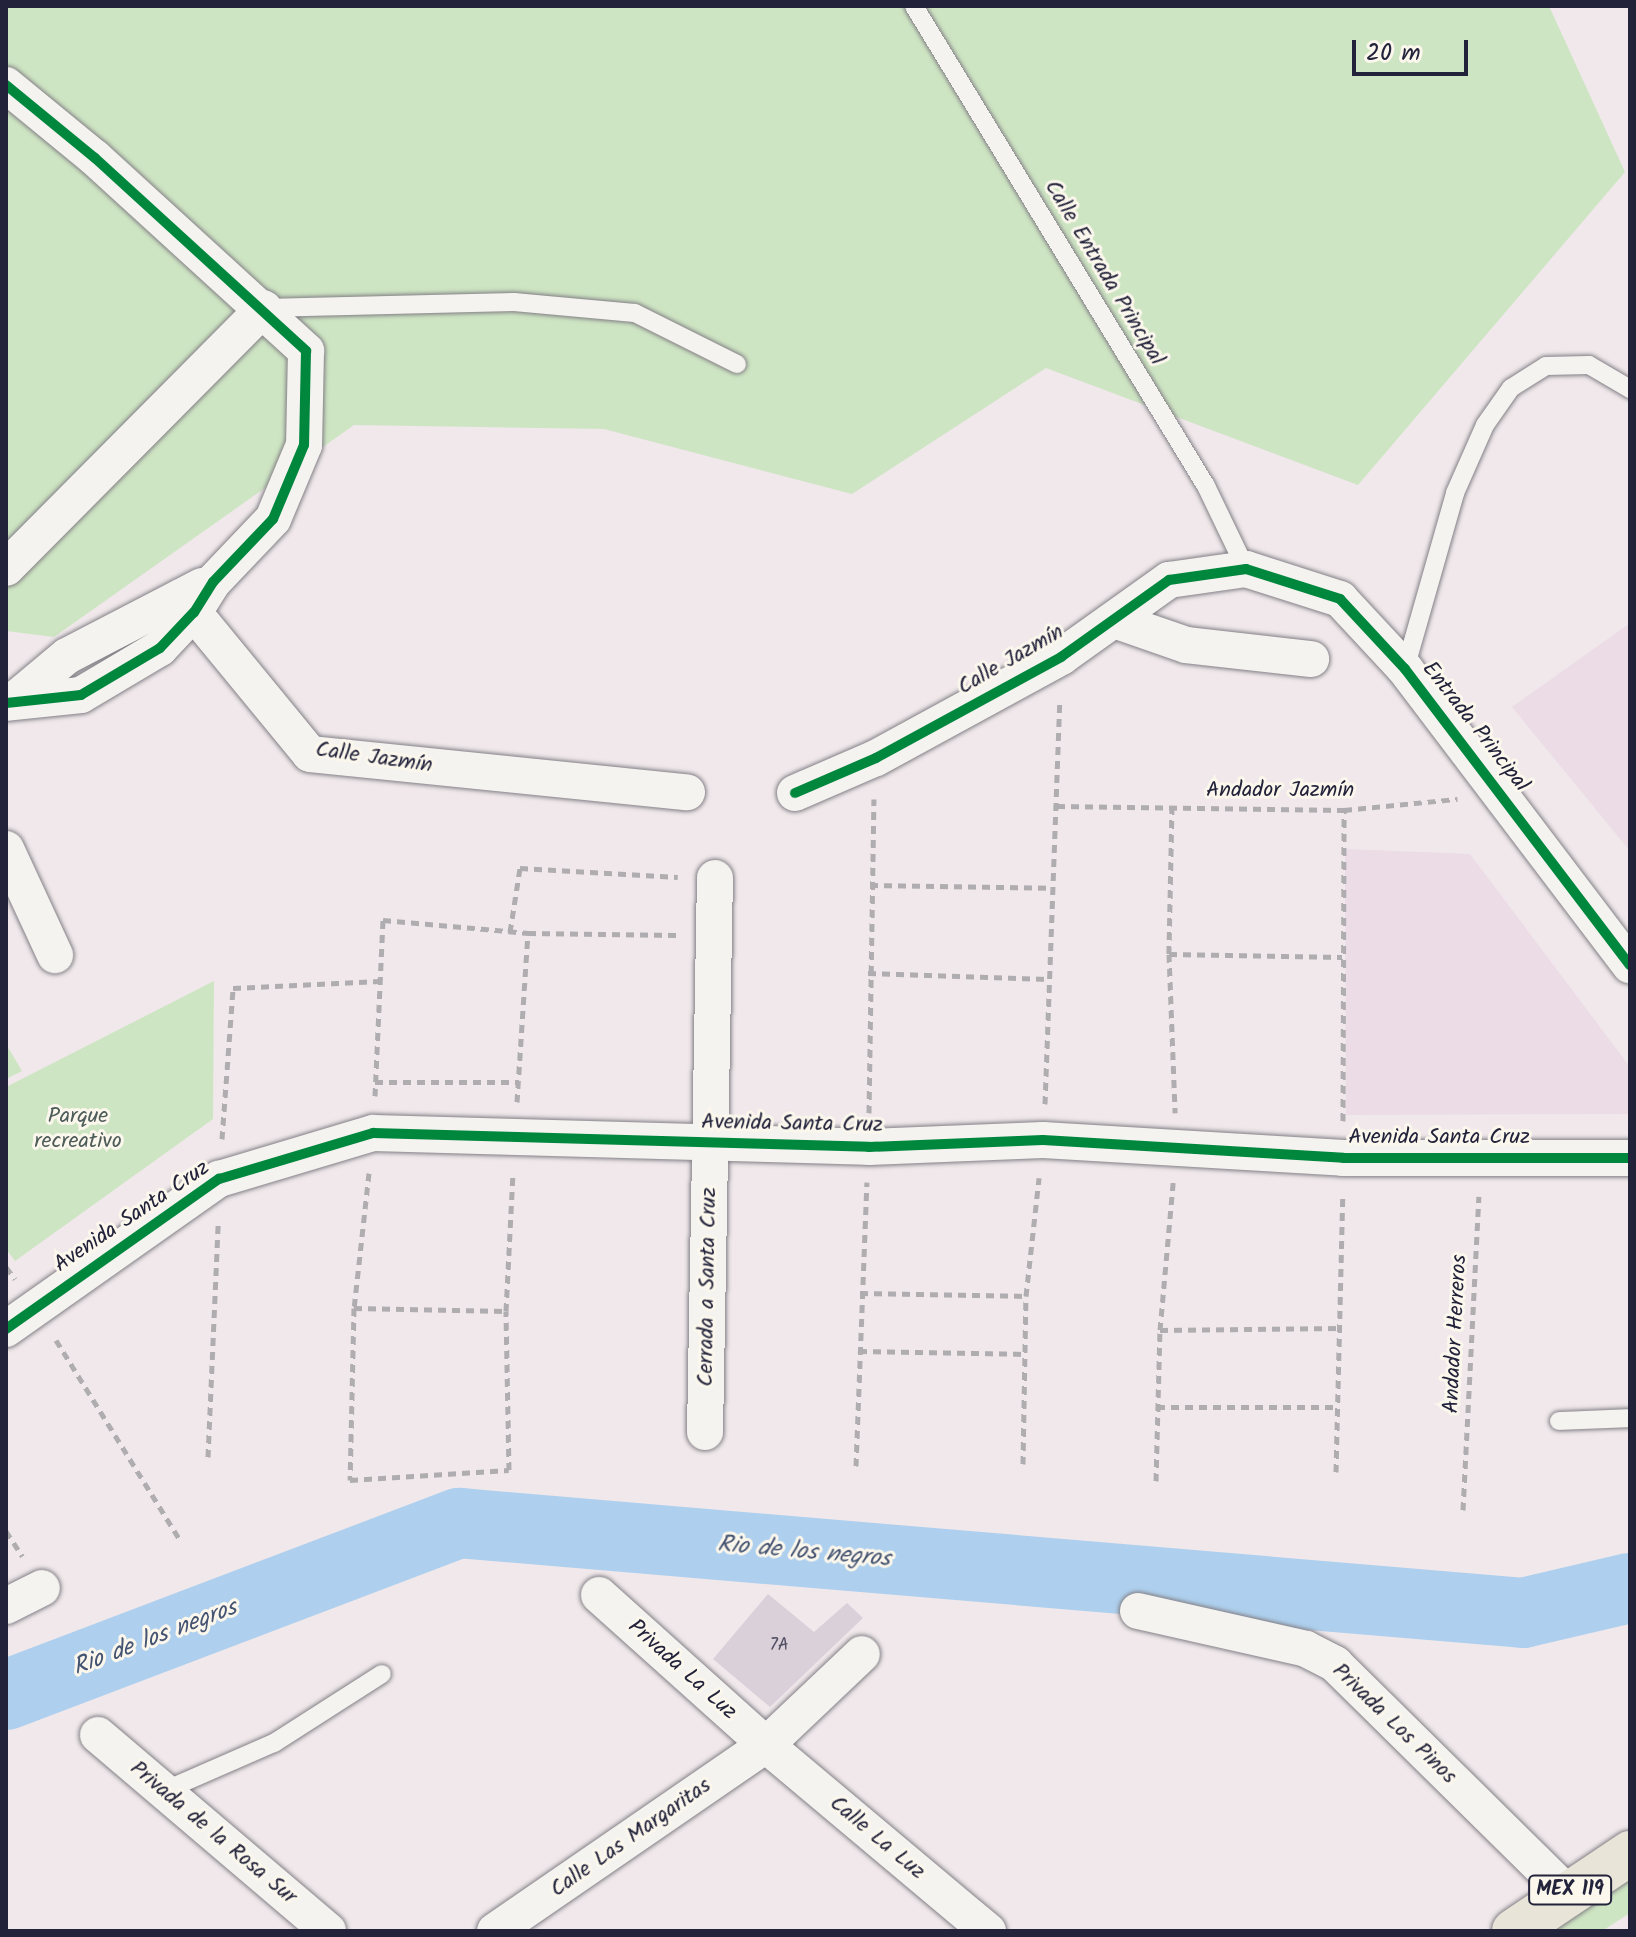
<!DOCTYPE html>
<html>
<head>
<meta charset="utf-8">
<style>
	body { margin:0 }
	#map { position:relative; width:1636px; height:1937px; overflow:hidden; background:#f0e8eb; font-family:Kalam,sans-serif }
	div>[style] { position:absolute }
	[style*='--x'] { left:calc(var(--x)*1px); top:calc(var(--y)*1px); width:calc(var(--w)*1px); rotate:calc(var(--a)*1deg) }
	.built>* { inset:0; background:#ebdce6 }
	.green>* { inset:0; background:#cee5c3 }
	.river>* { height:70px; margin:-35px; padding:0 35px; transform-origin:35px; border-radius:35px; background:#aed0ee }
	.building>* { inset:0; background:#dad0d9 }
	.path>* { height:5px; margin-top:-2.5px; transform-origin:0; background:repeating-linear-gradient(90deg,#afadaf 0 8px,transparent 0 14px) }
	.roads { filter:drop-shadow(0 0 2px #838086) drop-shadow(0 0 2px #838086) }
	.service>* { height:18px; margin:-9px; padding:0 9px; transform-origin:9px; border-radius:9px; background:#f5f3f0 }
	.minor>* { height:36px; margin:-18px; padding:0 18px; transform-origin:18px; border-radius:18px; background:#f5f3f0 }
	.primary>* { height:44px; margin:-22px; padding:0 22px; transform-origin:22px; border-radius:22px; background:#e8e4d7 }
	.cycleway>* { height:10px; margin:-5px; padding:0 5px; transform-origin:5px; border-radius:5px; background:#00873e }
	span { translate:-50% -50%; white-space:nowrap; text-align:center; line-height:1.15; -webkit-text-stroke:6px #fbf7ec; paint-order:stroke }
	.number-label { font-size:18px; color:#524f64 }
	.number-label span { -webkit-text-stroke-width:0 }
	.shield-label span { padding:2px 6px; background:#fbf7ec; border:2px solid; border-radius:6px; -webkit-text-stroke-width:0 }
	.shield-label { font-size:20px; color:#22223b; font-weight:700 }
	.street-label { font-size:22px; color:#22223b }
	.park-label { font-size:22px; color:#4e5c5a }
	.water-label { font-size:24px; color:#445371; font-style:italic }
	.frame { position:absolute; inset:0; border:8px solid #22223b; pointer-events:none }
	.scale { position:absolute; left:1352px; top:40px; width:116px; height:36px; box-sizing:border-box; border:4px solid #22223b; border-top:0; padding-left:10px; font-size:24px; line-height:28px; white-space:nowrap; color:#22223b; -webkit-text-stroke:6px #fbf7ec; paint-order:stroke }
</style>
</head>
<body>
<div id="map">
	<div class="built">
		<i style="clip-path:polygon(1630px 623px,1630px 851px,1512px 707px)"></i>
		<i style="clip-path:polygon(1345px 849px,1470px 854px,1630px 1067px,1630px 1114px,1346px 1115px)"></i>
	</div>
	<div class="green">
		<i style="clip-path:polygon(6px 6px,1549px 6px,1625px 172px,1358px 485px,1046px 368px,852px 494px,604px 429px,354px 425px,54px 637px,6px 631px)"></i>
		<i style="clip-path:polygon(214px 981px,213px 1119px,15px 1261px,6px 1249px,6px 1087px)"></i>
		<i style="clip-path:polygon(6px 1044px,22px 1071px,6px 1079px)"></i>
		<i style="clip-path:polygon(1630px 1876px,1630px 1913px,1602px 1931px,1545px 1931px)"></i>
	</div>
	<div class="river">
		<i style="--x:6;--y:1695;--w:485;--a:-20.8"></i>
		<i style="--x:459;--y:1523;--w:1068;--a:4.83"></i>
		<i style="--x:1523;--y:1613;--w:110;--a:-13.2"></i>
	</div>
	<div class="building">
		<i style="clip-path:polygon(768px 1594px,814px 1632px,847px 1603px,863px 1618px,770px 1707px,713px 1659px)"></i>
	</div>
	<div class="path">
		<i style="--x:1057;--y:806;--w:287;--a:0.8"></i>
		<i style="--x:1344;--y:810;--w:114;--a:-5.6"></i>
		<i style="--x:1172;--y:806;--w:148;--a:91.2"></i>
		<i style="--x:1169;--y:954;--w:159;--a:87.8"></i>
		<i style="--x:870;--y:885;--w:181;--a:0.9"></i>
		<i style="--x:510;--y:932;--w:65;--a:-81.1"></i>
		<i style="--x:520;--y:868;--w:158;--a:3.3"></i>
		<i style="--x:1169;--y:954;--w:173;--a:1"></i>
		<i style="--x:868;--y:973;--w:181;--a:1.9"></i>
		<i style="--x:375;--y:1082;--w:144;--a:0"></i>
		<i style="--x:375;--y:1096;--w:176;--a:-87.4"></i>
		<i style="--x:383;--y:920;--w:146;--a:5.1"></i>
		<i style="--x:528;--y:933;--w:149;--a:0.8"></i>
		<i style="--x:517;--y:1102;--w:169;--a:-86.3"></i>
		<i style="--x:1045;--y:1104;--w:405;--a:-87.9"></i>
		<i style="--x:869;--y:1113;--w:314;--a:-89.1"></i>
		<i style="--x:1343;--y:1121;--w:311;--a:-89.8"></i>
		<i style="--x:222;--y:1139;--w:151;--a:-85.8"></i>
		<i style="--x:233;--y:988;--w:147;--a:-2.7"></i>
		<i style="--x:369;--y:1173;--w:136;--a:96.3"></i>
		<i style="--x:354;--y:1308;--w:172;--a:91.3"></i>
		<i style="--x:350;--y:1480;--w:159;--a:-3.6"></i>
		<i style="--x:509;--y:1470;--w:159;--a:-91.1"></i>
		<i style="--x:506;--y:1311;--w:139;--a:-87.1"></i>
		<i style="--x:6;--y:1267;--w:15;--a:53"></i>
		<i style="--x:860;--y:1293;--w:166;--a:1"></i>
		<i style="--x:354;--y:1308;--w:152;--a:1.1"></i>
		<i style="--x:1160;--y:1330;--w:181;--a:-0.6"></i>
		<i style="--x:56;--y:1340;--w:235;--a:58.2"></i>
		<i style="--x:859;--y:1351;--w:166;--a:1"></i>
		<i style="--x:1157;--y:1407;--w:181;--a:0"></i>
		<i style="--x:208;--y:1457;--w:232;--a:-87.5"></i>
		<i style="--x:1023;--y:1464;--w:168;--a:-89"></i>
		<i style="--x:1026;--y:1296;--w:119;--a:-83.7"></i>
		<i style="--x:856;--y:1466;--w:284;--a:-87.8"></i>
		<i style="--x:1336;--y:1472;--w:277;--a:-88.6"></i>
		<i style="--x:1156;--y:1481;--w:151;--a:-88.5"></i>
		<i style="--x:1160;--y:1330;--w:148;--a:-84.9"></i>
		<i style="--x:1463;--y:1510;--w:314;--a:-87.1"></i>
		<i style="--x:6;--y:1531;--w:30;--a:57"></i>
	</div>
	<div class="roads">
		<div class="service">
			<i style="--x:914;--y:6;--w:562;--a:58.69"></i>
			<i style="--x:1206;--y:486;--w:92;--a:64.3"></i>
			<i style="--x:264;--y:308;--w:250;--a:-1.4"></i>
			<i style="--x:514;--y:302;--w:121;--a:5.2"></i>
			<i style="--x:635;--y:313;--w:114;--a:26.6"></i>
			<i style="--x:1405;--y:669;--w:183;--a:-74.1"></i>
			<i style="--x:1455;--y:493;--w:74;--a:-66.2"></i>
			<i style="--x:1485;--y:425;--w:45;--a:-54.9"></i>
			<i style="--x:1511;--y:388;--w:41;--a:-32.2"></i>
			<i style="--x:1546;--y:366;--w:43;--a:-1.3"></i>
			<i style="--x:1589;--y:365;--w:48;--a:30.3"></i>
			<i style="--x:1559;--y:1421;--w:71;--a:-2.4"></i>
			<i style="--x:164;--y:1791;--w:120;--a:-23.6"></i>
			<i style="--x:274;--y:1743;--w:128;--a:-32.6"></i>
		</div>
		<div class="minor">
			<i style="--x:6;--y:85;--w:115;--a:39.4"></i>
			<i style="--x:95;--y:158;--w:286;--a:42.4"></i>
			<i style="--x:306;--y:351;--w:94;--a:91.2"></i>
			<i style="--x:304;--y:445;--w:80;--a:112.7"></i>
			<i style="--x:273;--y:519;--w:87;--a:133.6"></i>
			<i style="--x:213;--y:582;--w:36;--a:122"></i>
			<i style="--x:194;--y:612;--w:50;--a:133.4"></i>
			<i style="--x:160;--y:648;--w:92;--a:149.3"></i>
			<i style="--x:81;--y:695;--w:75;--a:173.9"></i>
			<i style="--x:6;--y:568;--w:366;--a:-45.2"></i>
			<i style="--x:181;--y:597;--w:203;--a:50.6"></i>
			<i style="--x:310;--y:754;--w:379;--a:5.8"></i>
			<i style="--x:1114;--y:620;--w:76;--a:19.1"></i>
			<i style="--x:1186;--y:645;--w:126;--a:6.4"></i>
			<i style="--x:13;--y:701;--w:70;--a:-39.8"></i>
			<i style="--x:67;--y:656;--w:152;--a:-27.4"></i>
			<i style="--x:795;--y:793;--w:88;--a:-23.4"></i>
			<i style="--x:876;--y:758;--w:211;--a:-28.6"></i>
			<i style="--x:1061;--y:657;--w:133;--a:-35.5"></i>
			<i style="--x:1169;--y:580;--w:78;--a:-8.1"></i>
			<i style="--x:1246;--y:569;--w:99;--a:17.7"></i>
			<i style="--x:1340;--y:599;--w:96;--a:47.1"></i>
			<i style="--x:1405;--y:669;--w:372;--a:52.8"></i>
			<i style="--x:6;--y:849;--w:117;--a:65.2"></i>
			<i style="--x:6;--y:1329;--w:261;--a:-35.2"></i>
			<i style="--x:219;--y:1179;--w:161;--a:-16.6"></i>
			<i style="--x:373;--y:1133;--w:496;--a:1.6"></i>
			<i style="--x:869;--y:1147;--w:174;--a:-2.3"></i>
			<i style="--x:1043;--y:1140;--w:301;--a:3.4"></i>
			<i style="--x:1343;--y:1158;--w:287;--a:0"></i>
			<i style="--x:705;--y:1432;--w:554;--a:-88.97"></i>
			<i style="--x:599;--y:1595;--w:224;--a:41.9"></i>
			<i style="--x:766;--y:1745;--w:290;--a:40"></i>
			<i style="--x:6;--y:1606;--w:40;--a:-26.6"></i>
			<i style="--x:1138;--y:1611;--w:172;--a:12.7"></i>
			<i style="--x:1306;--y:1649;--w:33;--a:27"></i>
			<i style="--x:1335;--y:1664;--w:325;--a:44.6"></i>
			<i style="--x:98;--y:1735;--w:302;--a:40.4"></i>
			<i style="--x:495;--y:1931;--w:329;--a:-34.5"></i>
			<i style="--x:766;--y:1745;--w:132;--a:-43.5"></i>
		</div>
		<div class="primary">
			<i style="--x:1514;--y:1931;--w:140;--a:-33.9"></i>
		</div>
	</div>
	<div class="cycleway">
		<i style="--x:6;--y:85;--w:115;--a:39.4"></i>
		<i style="--x:95;--y:158;--w:286;--a:42.4"></i>
		<i style="--x:306;--y:351;--w:94;--a:91.2"></i>
		<i style="--x:304;--y:445;--w:80;--a:112.7"></i>
		<i style="--x:273;--y:519;--w:87;--a:133.6"></i>
		<i style="--x:213;--y:582;--w:36;--a:122"></i>
		<i style="--x:194;--y:612;--w:50;--a:133.4"></i>
		<i style="--x:160;--y:648;--w:92;--a:149.3"></i>
		<i style="--x:81;--y:695;--w:75;--a:173.9"></i>
		<i style="--x:795;--y:793;--w:88;--a:-23.4"></i>
		<i style="--x:876;--y:758;--w:211;--a:-28.6"></i>
		<i style="--x:1061;--y:657;--w:133;--a:-35.5"></i>
		<i style="--x:1169;--y:580;--w:78;--a:-8.1"></i>
		<i style="--x:1246;--y:569;--w:99;--a:17.7"></i>
		<i style="--x:1340;--y:599;--w:96;--a:47.1"></i>
		<i style="--x:1405;--y:669;--w:372;--a:52.8"></i>
		<i style="--x:6;--y:1329;--w:261;--a:-35.2"></i>
		<i style="--x:219;--y:1179;--w:161;--a:-16.6"></i>
		<i style="--x:373;--y:1133;--w:496;--a:1.6"></i>
		<i style="--x:869;--y:1147;--w:174;--a:-2.3"></i>
		<i style="--x:1043;--y:1140;--w:301;--a:3.4"></i>
		<i style="--x:1343;--y:1158;--w:287;--a:0"></i>
	</div>
	<div class="number-label">
		<span style="left:779px;top:1646px">7A</span>
	</div>
	<div class="shield-label">
		<span style="left:1570px;top:1890px">MEX 119</span>
	</div>
	<div class="street-label">
		<span style="left:1104px;top:273px;rotate:59deg">Calle Entrada Principal</span>
		<span style="left:1011px;top:660px;rotate:-30deg">Calle Jazmín</span>
		<span style="left:1475px;top:727px;rotate:52deg">Entrada Principal</span>
		<span style="left:374px;top:758px;rotate:8deg">Calle Jazmín</span>
		<span style="left:1280px;top:791px">Andador Jazmín</span>
		<span style="left:792px;top:1124px;rotate:1deg">Avenida Santa Cruz</span>
		<span style="left:1439px;top:1138px">Avenida Santa Cruz</span>
		<span style="left:132px;top:1217px;rotate:-34deg">Avenida Santa Cruz</span>
		<span style="left:708px;top:1287px;rotate:-89deg">Cerrada a Santa Cruz</span>
		<span style="left:1456px;top:1334px;rotate:-87deg">Andador Herreros</span>
		<span style="left:682px;top:1670px;rotate:42deg">Privada La Luz</span>
		<span style="left:1394px;top:1724px;rotate:44deg">Privada Los Pinos</span>
		<span style="left:213px;top:1833px;rotate:40deg">Privada de la Rosa Sur</span>
		<span style="left:631px;top:1838px;rotate:-35deg">Calle Las Margaritas</span>
		<span style="left:877px;top:1838px;rotate:40deg">Calle La Luz</span>
	</div>
	<div class="park-label">
		<span style="left:78px;top:1129px">Parque<br>recreativo</span>
	</div>
	<div class="water-label">
		<span style="left:804px;top:1552px;rotate:5deg">Rio de los negros</span>
		<span style="left:155px;top:1638px;rotate:-21deg">Rio de los negros</span>
	</div>
	<div class="frame"></div>
	<div class="scale">20 m</div>
</div>
</body>
</html>
